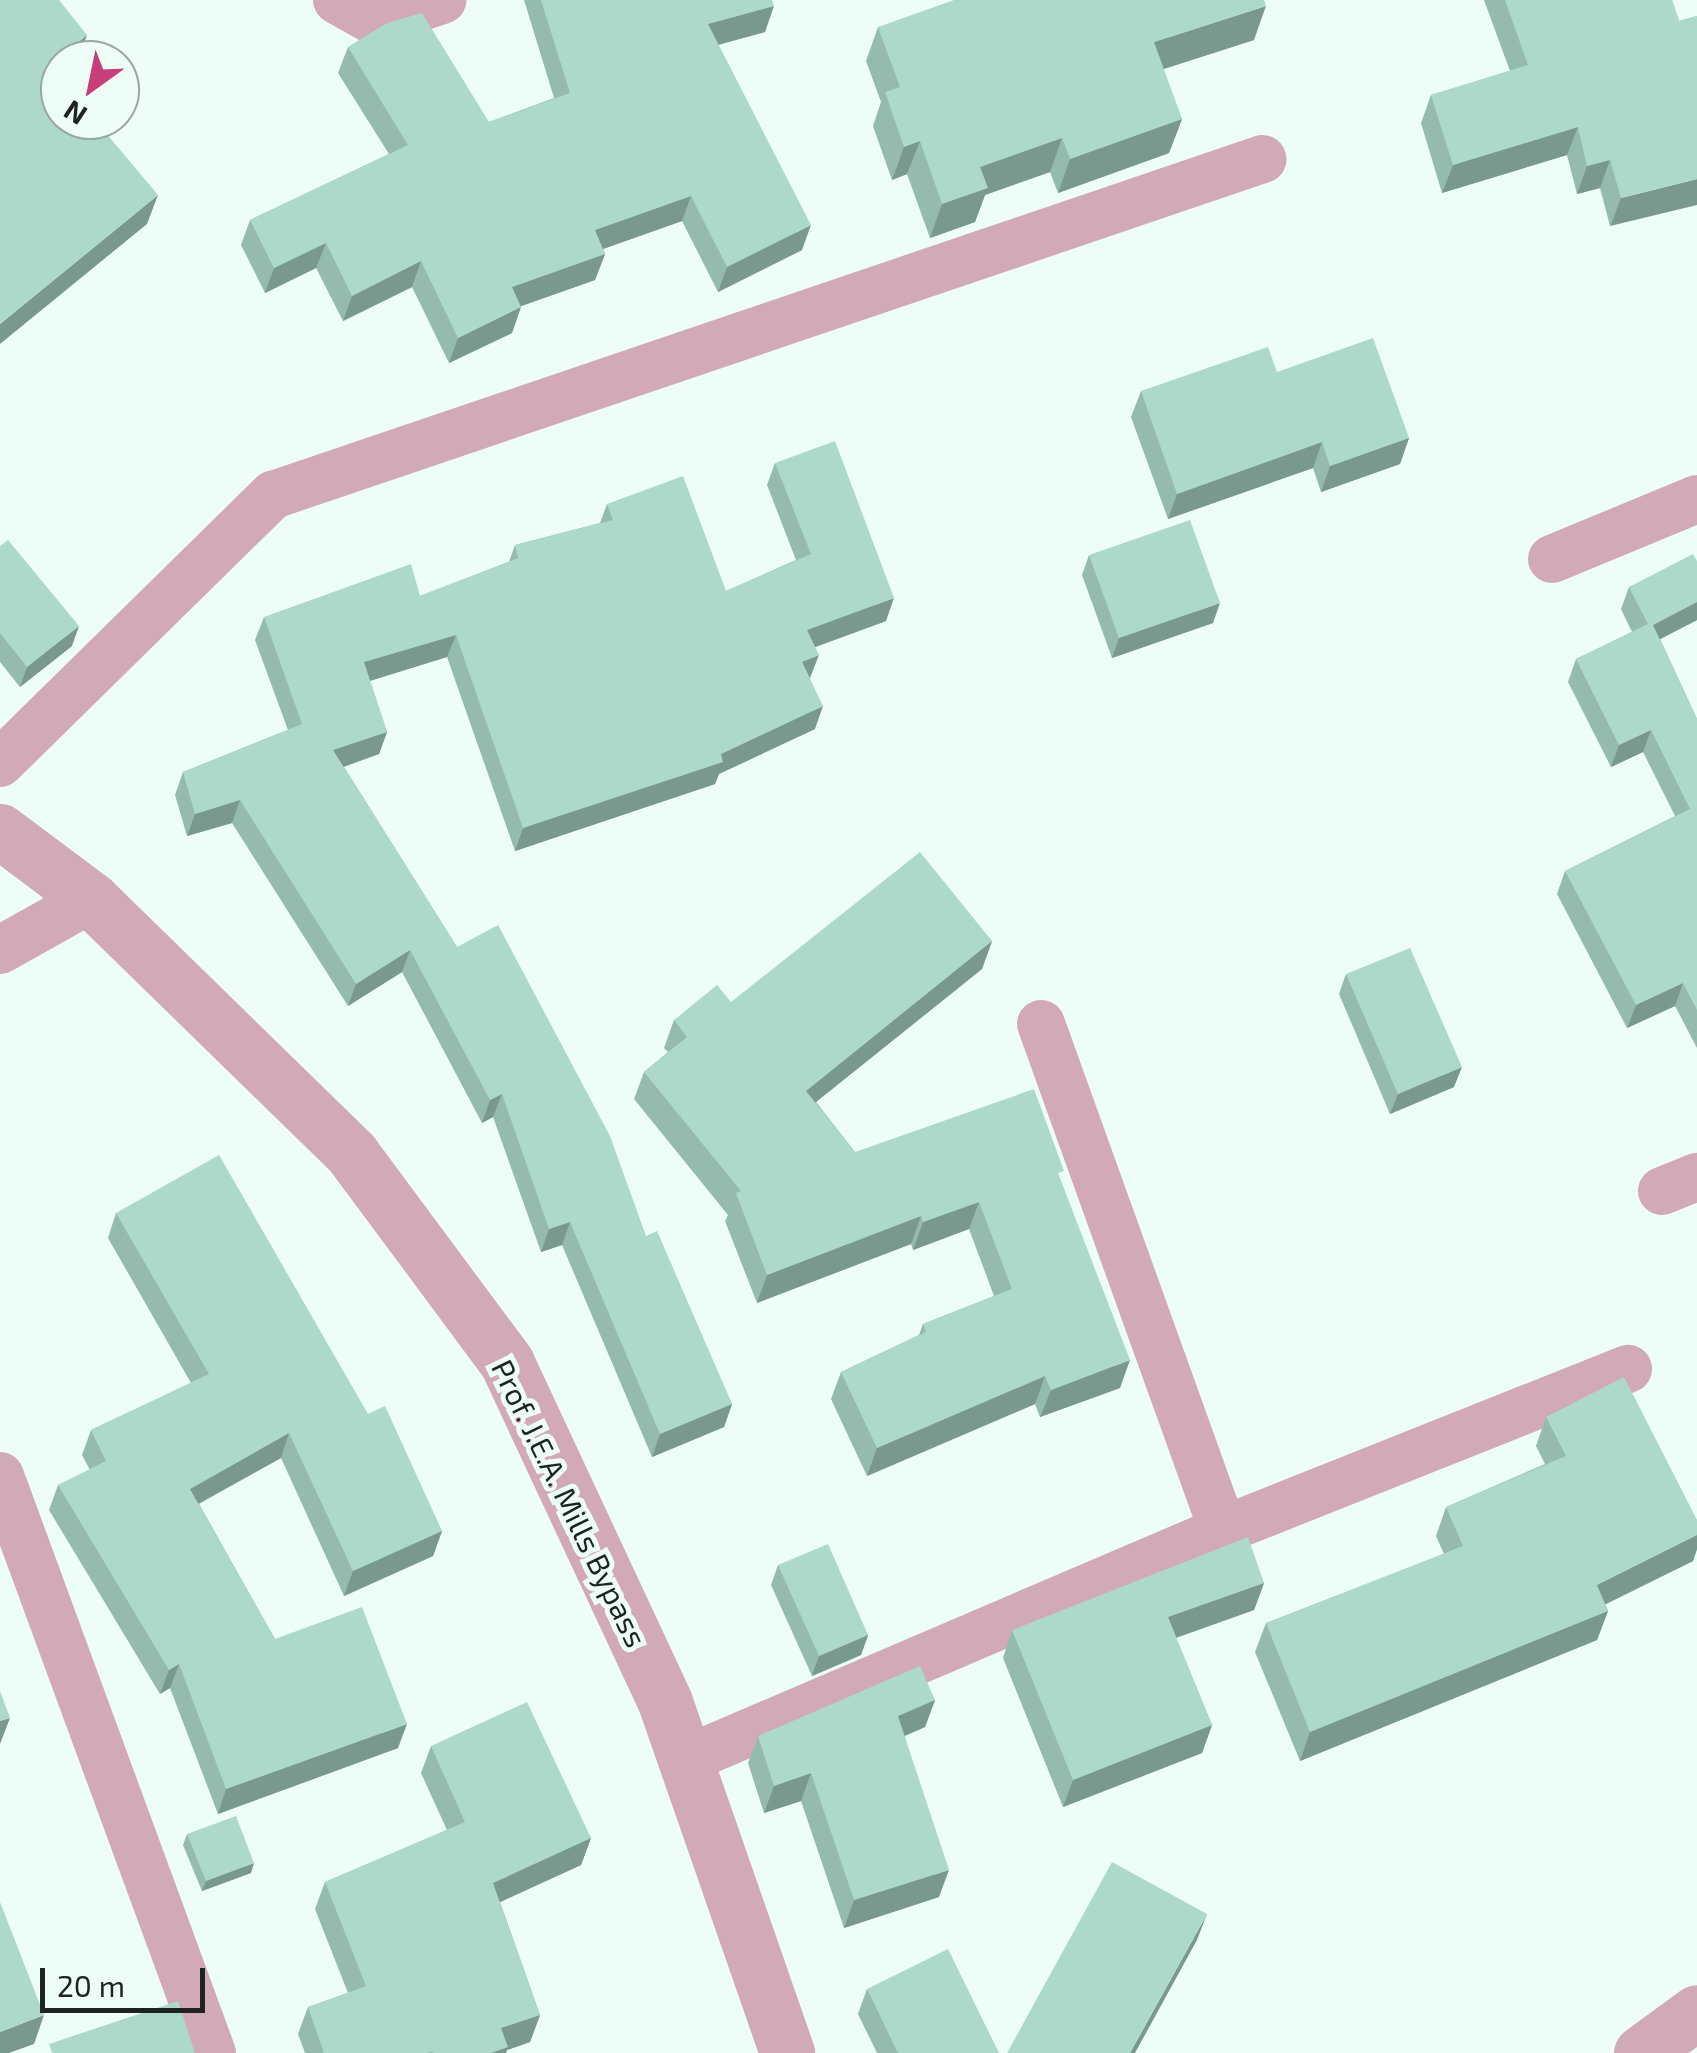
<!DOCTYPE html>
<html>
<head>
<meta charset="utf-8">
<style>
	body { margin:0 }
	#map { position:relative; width:1697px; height:2053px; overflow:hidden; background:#edfef7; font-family:"Exo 2",sans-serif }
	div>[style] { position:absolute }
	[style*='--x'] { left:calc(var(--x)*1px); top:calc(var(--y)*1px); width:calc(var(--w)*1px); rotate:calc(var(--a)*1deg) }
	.minor>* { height:48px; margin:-24px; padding:0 24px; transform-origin:24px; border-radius:24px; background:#d2a9b6 }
	.tertiary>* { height:55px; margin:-27.5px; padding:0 27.5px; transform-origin:27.5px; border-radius:27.5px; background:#d2a9b6 }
	.wall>* { inset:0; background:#95bbac }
	.shaded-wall>* { inset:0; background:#79998c }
	.building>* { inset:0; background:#addac8 }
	span { translate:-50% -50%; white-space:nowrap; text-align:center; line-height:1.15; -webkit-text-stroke:10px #edfef7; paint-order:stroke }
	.street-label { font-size:30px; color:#1d2320 }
	.north { position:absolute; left:40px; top:40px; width:100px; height:100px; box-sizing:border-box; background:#edfef7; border:2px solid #9aa6a1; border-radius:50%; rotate:213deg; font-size:28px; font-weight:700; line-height:40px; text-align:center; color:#1d2320 }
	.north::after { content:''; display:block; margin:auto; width:35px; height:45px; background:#c73e79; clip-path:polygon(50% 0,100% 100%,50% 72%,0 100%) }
	.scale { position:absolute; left:40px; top:1968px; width:165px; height:45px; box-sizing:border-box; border:5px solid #1d2320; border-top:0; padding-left:12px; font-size:30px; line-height:35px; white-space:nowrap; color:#1d2320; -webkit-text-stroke:8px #edfef7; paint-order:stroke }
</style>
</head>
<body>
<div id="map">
	<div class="minor">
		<i style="--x:337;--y:0;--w:45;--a:29.4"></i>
		<i style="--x:376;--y:22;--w:70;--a:-18.4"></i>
		<i style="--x:1552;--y:559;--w:157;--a:-22.5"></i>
		<i style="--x:0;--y:763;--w:383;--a:-44.5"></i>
		<i style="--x:273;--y:495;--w:1045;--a:-18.75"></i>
		<i style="--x:0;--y:950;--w:104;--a:-29.3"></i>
		<i style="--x:1041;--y:1024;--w:538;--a:70.22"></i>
		<i style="--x:1662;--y:1191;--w:38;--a:-22"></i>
		<i style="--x:0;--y:1476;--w:615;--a:69.83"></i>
		<i style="--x:685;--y:1760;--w:585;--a:-23.15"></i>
		<i style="--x:1223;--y:1530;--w:436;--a:-21.7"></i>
	</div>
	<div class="tertiary">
		<i style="--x:0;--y:831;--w:114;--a:36.8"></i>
		<i style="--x:91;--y:899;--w:365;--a:44.3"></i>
		<i style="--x:352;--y:1154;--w:260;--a:53.4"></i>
		<i style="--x:507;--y:1363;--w:374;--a:65"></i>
		<i style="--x:665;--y:1702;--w:372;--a:70.8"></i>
		<i style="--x:1641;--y:2053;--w:69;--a:-36.2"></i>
	</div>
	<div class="wall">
		<i style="clip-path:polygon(524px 0,772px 0,765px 32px,718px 45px,802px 250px,718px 292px,682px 221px,603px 249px,605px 254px,595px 280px,521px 306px,512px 333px,449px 363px,412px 287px,343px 321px,316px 268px,265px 293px,241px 245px,250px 220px,389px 154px,338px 73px,348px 47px,489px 122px,554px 98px)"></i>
		<i style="clip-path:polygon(1484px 0,1672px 0,1679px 21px,1697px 16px,1610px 226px,1600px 188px,1577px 194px,1567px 155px,1442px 193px,1421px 123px,1431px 95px,1510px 71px)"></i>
		<i style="clip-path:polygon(878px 27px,1254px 40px,1163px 69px,1182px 119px,1169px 153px,1058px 193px,1050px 172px,985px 195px,975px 222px,930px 238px,907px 174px,892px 180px,873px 126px,881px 102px,866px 61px)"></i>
		<i style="clip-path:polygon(1277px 372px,1409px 438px,1400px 464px,1321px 492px,1313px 468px,1168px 519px,1131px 417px,1141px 391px)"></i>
		<i style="clip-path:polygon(775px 463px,886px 621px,815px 647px,810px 678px,815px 729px,719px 774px,715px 784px,515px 851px,447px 657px,370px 681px,387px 732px,379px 754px,344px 767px,457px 947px,646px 1236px,732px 1404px,724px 1427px,652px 1457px,562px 1245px,541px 1252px,493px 1117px,482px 1123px,402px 972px,348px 1006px,232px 823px,187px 836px,175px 795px,183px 772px,288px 730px,255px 640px,264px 617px,420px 596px,509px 562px,515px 545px,600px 523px,607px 504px,726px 591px,796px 560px,767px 485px)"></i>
		<i style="clip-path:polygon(0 546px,72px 646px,20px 687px,0 662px)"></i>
		<i style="clip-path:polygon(1089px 555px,1213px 623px,1112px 658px,1082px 575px)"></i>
		<i style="clip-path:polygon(1697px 561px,1697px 620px,1660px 639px,1697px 719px,1697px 1048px,1675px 1006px,1627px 1028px,1557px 894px,1565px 871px,1675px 816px,1643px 752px,1611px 767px,1568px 682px,1576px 659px,1632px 632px,1621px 609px,1629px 587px)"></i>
		<i style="clip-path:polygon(992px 941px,982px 969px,816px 1102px,855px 1152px,1060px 1180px,1120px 1388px,1040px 1417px,1035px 1404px,867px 1476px,831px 1399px,841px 1372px,919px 1335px,923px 1324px,994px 1296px,969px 1229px,913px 1250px,911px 1244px,757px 1303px,725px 1221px,728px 1215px,634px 1099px,644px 1072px,668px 1052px,664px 1048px,674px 1020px,731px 1002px)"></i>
		<i style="clip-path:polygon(1346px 974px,1454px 1087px,1390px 1114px,1339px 994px)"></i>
		<i style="clip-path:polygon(116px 1213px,368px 1414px,442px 1531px,433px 1556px,344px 1596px,281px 1458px,199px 1504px,275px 1639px,398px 1748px,218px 1814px,170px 1688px,160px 1694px,49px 1510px,58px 1485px,90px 1470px,82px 1455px,91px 1430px,191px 1383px,108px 1238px)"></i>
		<i style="clip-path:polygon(1546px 1417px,1697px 1520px,1697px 1549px,1693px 1561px,1605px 1604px,1608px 1611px,1597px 1640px,1300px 1761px,1255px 1652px,1266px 1623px,1444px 1554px,1436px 1536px,1446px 1507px,1545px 1464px,1536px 1446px)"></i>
		<i style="clip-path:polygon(778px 1565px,868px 1635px,861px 1655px,812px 1676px,771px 1585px)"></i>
		<i style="clip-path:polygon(1264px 1583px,1254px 1610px,1176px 1638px,1212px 1725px,1202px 1753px,1063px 1807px,1003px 1658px,1012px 1630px)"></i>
		<i style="clip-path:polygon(935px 1700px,925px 1727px,905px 1736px,939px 1897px,844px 1928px,801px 1801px,764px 1813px,748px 1763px,758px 1736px)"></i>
		<i style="clip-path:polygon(431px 1746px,591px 1838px,581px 1865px,500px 1902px,540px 2015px,530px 2042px,507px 2050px,506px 2053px,305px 2053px,298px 2034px,308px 2007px,348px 1993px,315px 1909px,325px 1882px,447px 1830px,421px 1773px)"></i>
		<i style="clip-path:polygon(187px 1834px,251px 1873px,202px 1891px,183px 1845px)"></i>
		<i style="clip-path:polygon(867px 1989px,999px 2053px,877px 2053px,858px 2014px)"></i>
	</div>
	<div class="shaded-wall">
		<i style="clip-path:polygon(774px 6px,765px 32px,699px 50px,708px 24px)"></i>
		<i style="clip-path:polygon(1266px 6px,1254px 40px,1142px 76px,1154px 42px)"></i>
		<i style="clip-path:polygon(87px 35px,78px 60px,60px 60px,60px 77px,50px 65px)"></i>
		<i style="clip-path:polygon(1182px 119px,1169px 153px,1058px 193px,1070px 159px)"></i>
		<i style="clip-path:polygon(1578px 127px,1567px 155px,1442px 193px,1453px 165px)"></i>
		<i style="clip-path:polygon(1062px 138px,1050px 172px,985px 195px,975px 222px,930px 238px,942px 204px,980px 167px)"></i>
		<i style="clip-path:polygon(920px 141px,907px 174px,892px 180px,904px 147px)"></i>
		<i style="clip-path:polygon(1610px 160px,1600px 188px,1577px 194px,1587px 166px)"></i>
		<i style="clip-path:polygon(1697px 179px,1697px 205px,1610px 226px,1621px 198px)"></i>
		<i style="clip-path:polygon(158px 195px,147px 224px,0 344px,0 324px)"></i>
		<i style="clip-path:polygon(691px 196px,682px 221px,586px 255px,595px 230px)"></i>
		<i style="clip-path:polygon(811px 225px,802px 250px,718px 292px,727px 267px)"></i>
		<i style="clip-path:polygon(326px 243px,316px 268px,265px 293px,274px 268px)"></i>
		<i style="clip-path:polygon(605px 254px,595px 280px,502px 313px,512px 287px)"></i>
		<i style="clip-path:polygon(421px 261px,412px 287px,343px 321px,352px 296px)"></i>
		<i style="clip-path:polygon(521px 307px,512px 333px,449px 363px,458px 338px)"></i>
		<i style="clip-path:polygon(1409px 438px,1400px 464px,1321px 492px,1330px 466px)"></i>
		<i style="clip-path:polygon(1322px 442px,1313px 468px,1168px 519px,1177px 494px)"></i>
		<i style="clip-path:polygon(894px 598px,886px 621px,799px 653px,807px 630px)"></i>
		<i style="clip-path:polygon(1697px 602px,1697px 620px,1645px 647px,1653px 625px)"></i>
		<i style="clip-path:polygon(1220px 603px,1213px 623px,1112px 658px,1119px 638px)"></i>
		<i style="clip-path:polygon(79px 626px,72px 646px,20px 687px,27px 667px)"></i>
		<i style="clip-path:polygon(456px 635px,447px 657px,356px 685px,364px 662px)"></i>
		<i style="clip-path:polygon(819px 655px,810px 678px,802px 662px)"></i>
		<i style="clip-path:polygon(823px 706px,815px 729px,719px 774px,715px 784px,515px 851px,523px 828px,721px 754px)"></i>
		<i style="clip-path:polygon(1651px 730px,1643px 752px,1611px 767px,1619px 745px)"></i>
		<i style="clip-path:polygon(387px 732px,379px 754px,325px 773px,333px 750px)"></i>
		<i style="clip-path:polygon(240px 800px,232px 823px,187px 836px,195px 814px)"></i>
		<i style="clip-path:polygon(992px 941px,982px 969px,796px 1118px,806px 1091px)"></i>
		<i style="clip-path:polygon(410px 950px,402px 972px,348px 1006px,356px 984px)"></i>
		<i style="clip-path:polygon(1683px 983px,1675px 1006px,1627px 1028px,1636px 1005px)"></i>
		<i style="clip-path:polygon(1462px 1067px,1454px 1087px,1390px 1114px,1398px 1094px)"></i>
		<i style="clip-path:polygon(502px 1094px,493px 1117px,482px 1123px,490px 1100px)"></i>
		<i style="clip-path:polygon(979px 1202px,969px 1229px,913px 1250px,923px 1222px)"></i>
		<i style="clip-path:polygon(921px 1216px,911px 1244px,757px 1303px,767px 1275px)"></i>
		<i style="clip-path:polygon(570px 1222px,562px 1245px,541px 1252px,549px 1229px)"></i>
		<i style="clip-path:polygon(1130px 1360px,1120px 1388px,1040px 1417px,1051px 1390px)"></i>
		<i style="clip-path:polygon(1045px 1376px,1035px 1404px,867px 1476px,877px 1448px)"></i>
		<i style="clip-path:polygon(732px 1404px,724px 1427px,652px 1457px,660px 1434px)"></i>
		<i style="clip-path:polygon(289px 1433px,281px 1458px,181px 1513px,190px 1489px)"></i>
		<i style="clip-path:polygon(442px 1531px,433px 1556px,344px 1596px,353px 1571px)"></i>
		<i style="clip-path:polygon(1697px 1535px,1697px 1549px,1693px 1561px,1586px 1614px,1597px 1585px)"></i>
		<i style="clip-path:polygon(1264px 1583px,1254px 1610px,1158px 1644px,1168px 1617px)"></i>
		<i style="clip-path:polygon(1608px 1611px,1597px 1640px,1300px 1761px,1310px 1732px)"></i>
		<i style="clip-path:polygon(868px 1635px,861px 1655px,812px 1676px,819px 1656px)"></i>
		<i style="clip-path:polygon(179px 1664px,170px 1688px,160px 1694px,169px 1670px)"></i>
		<i style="clip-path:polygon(935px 1700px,925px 1727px,888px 1743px,898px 1716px)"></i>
		<i style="clip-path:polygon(10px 1718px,0 1744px,0 1721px)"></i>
		<i style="clip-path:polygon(407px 1724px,398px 1748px,218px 1814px,226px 1789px)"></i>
		<i style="clip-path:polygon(1212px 1725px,1202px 1753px,1063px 1807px,1073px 1780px)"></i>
		<i style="clip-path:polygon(811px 1773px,801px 1801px,764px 1813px,774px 1786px)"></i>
		<i style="clip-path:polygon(591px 1838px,581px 1865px,483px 1910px,493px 1883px)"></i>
		<i style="clip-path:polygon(254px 1863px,251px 1873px,202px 1891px,206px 1881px)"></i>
		<i style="clip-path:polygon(949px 1870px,939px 1897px,844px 1928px,854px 1900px)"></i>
		<i style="clip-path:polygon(1207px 1914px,1197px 1940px,1135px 2053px,1130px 2053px)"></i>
		<i style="clip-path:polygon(44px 2015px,34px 2044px,9px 2053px,0 2053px,0 2032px)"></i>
		<i style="clip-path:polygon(540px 2015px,530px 2042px,507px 2050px,506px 2053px,491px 2053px,501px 2028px)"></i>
	</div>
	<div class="building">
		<i style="clip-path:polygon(0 0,59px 0,87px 35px,50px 65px,60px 77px,60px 120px,95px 120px,158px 195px,0 324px)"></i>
		<i style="clip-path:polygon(541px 0,772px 0,774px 6px,708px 24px,811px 225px,727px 267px,691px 196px,595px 230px,605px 254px,512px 287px,521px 307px,458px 338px,421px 261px,352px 296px,326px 243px,274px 268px,250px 220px,408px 145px,348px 47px,387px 23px,422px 13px,489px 122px,570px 93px)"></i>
		<i style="clip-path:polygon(954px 0,1264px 0,1266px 6px,1154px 42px,1182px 119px,1070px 159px,1062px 138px,980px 167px,988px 188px,942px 204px,920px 141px,904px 147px,885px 92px,900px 87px,878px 27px)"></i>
		<i style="clip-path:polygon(1505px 0,1672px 0,1679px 21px,1697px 16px,1697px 179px,1621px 198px,1610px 160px,1587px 166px,1578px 127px,1453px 165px,1431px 95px,1528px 65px)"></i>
		<i style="clip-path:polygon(1373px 338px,1409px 438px,1330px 466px,1322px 442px,1177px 494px,1141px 391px,1268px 347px,1277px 372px)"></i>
		<i style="clip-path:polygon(835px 441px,894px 598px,807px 630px,819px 655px,802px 662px,823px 706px,721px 754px,723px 762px,523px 828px,456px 635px,364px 662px,387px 732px,333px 750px,457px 947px,498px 925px,610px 1136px,646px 1236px,657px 1231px,732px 1404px,660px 1434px,570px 1222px,549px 1229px,502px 1094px,490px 1100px,410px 950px,356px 984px,240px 800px,195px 814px,183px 772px,302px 724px,264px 617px,411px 564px,420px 596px,518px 558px,515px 545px,613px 520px,607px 504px,683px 476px,726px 591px,811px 554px,775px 463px)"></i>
		<i style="clip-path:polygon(1190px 520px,1220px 603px,1119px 638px,1089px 555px)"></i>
		<i style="clip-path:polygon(8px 540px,79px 626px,27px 667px,0 633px,0 546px)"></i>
		<i style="clip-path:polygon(1693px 554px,1697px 561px,1697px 602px,1653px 625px,1697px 719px,1697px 1010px,1683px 983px,1636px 1005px,1565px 871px,1690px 809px,1651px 730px,1619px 745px,1576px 659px,1648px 624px,1629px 587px)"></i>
		<i style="clip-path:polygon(920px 852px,992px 941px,806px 1091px,855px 1152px,1034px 1089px,1064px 1171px,1058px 1173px,1130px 1360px,1051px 1390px,1045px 1376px,877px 1448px,841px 1372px,926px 1332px,923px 1324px,1012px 1289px,979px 1202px,923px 1222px,921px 1216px,767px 1275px,736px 1193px,741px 1191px,644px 1072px,687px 1037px,674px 1020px,717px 985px,731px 1002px)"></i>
		<i style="clip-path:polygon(1410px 948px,1462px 1067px,1398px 1094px,1346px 974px)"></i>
		<i style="clip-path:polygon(219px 1155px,368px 1414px,385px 1406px,442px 1531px,353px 1571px,289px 1433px,190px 1489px,275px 1639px,362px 1607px,407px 1724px,226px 1789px,179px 1664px,169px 1670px,58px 1485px,106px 1461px,91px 1430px,209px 1374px,116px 1213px)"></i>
		<i style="clip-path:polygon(1624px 1377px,1697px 1520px,1697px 1535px,1597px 1585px,1608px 1611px,1310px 1732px,1266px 1623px,1463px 1546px,1446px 1507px,1566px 1456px,1546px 1417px)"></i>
		<i style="clip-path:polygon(1248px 1537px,1264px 1583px,1168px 1617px,1212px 1725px,1073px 1780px,1012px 1630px)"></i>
		<i style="clip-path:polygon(828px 1544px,868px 1635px,819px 1656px,778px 1565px)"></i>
		<i style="clip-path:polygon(920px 1666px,935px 1700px,898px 1716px,949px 1870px,854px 1900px,811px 1773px,774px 1786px,758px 1736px)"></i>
		<i style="clip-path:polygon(0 1691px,10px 1718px,0 1721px)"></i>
		<i style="clip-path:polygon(527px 1702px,591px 1838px,493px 1883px,540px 2015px,501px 2028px,508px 2047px,491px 2053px,433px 2053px,433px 2051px,427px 2053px,324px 2053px,308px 2007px,366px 1986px,325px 1882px,465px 1822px,431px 1746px)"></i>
		<i style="clip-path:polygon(236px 1816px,254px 1863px,206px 1881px,187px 1834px)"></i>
		<i style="clip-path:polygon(1112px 1862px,1207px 1914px,1130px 2053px,1007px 2053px)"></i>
		<i style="clip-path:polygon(0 1902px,44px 2015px,0 2032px)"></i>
		<i style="clip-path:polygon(948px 1949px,999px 2053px,898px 2053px,867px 1989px)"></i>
		<i style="clip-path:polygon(178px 2001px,195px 2053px,52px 2053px,49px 2044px)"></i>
	</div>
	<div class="street-label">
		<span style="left:570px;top:1503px;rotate:64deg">Prof. J.E.A. Mills Bypass</span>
	</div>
	<div class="north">N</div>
	<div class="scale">20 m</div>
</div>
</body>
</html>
